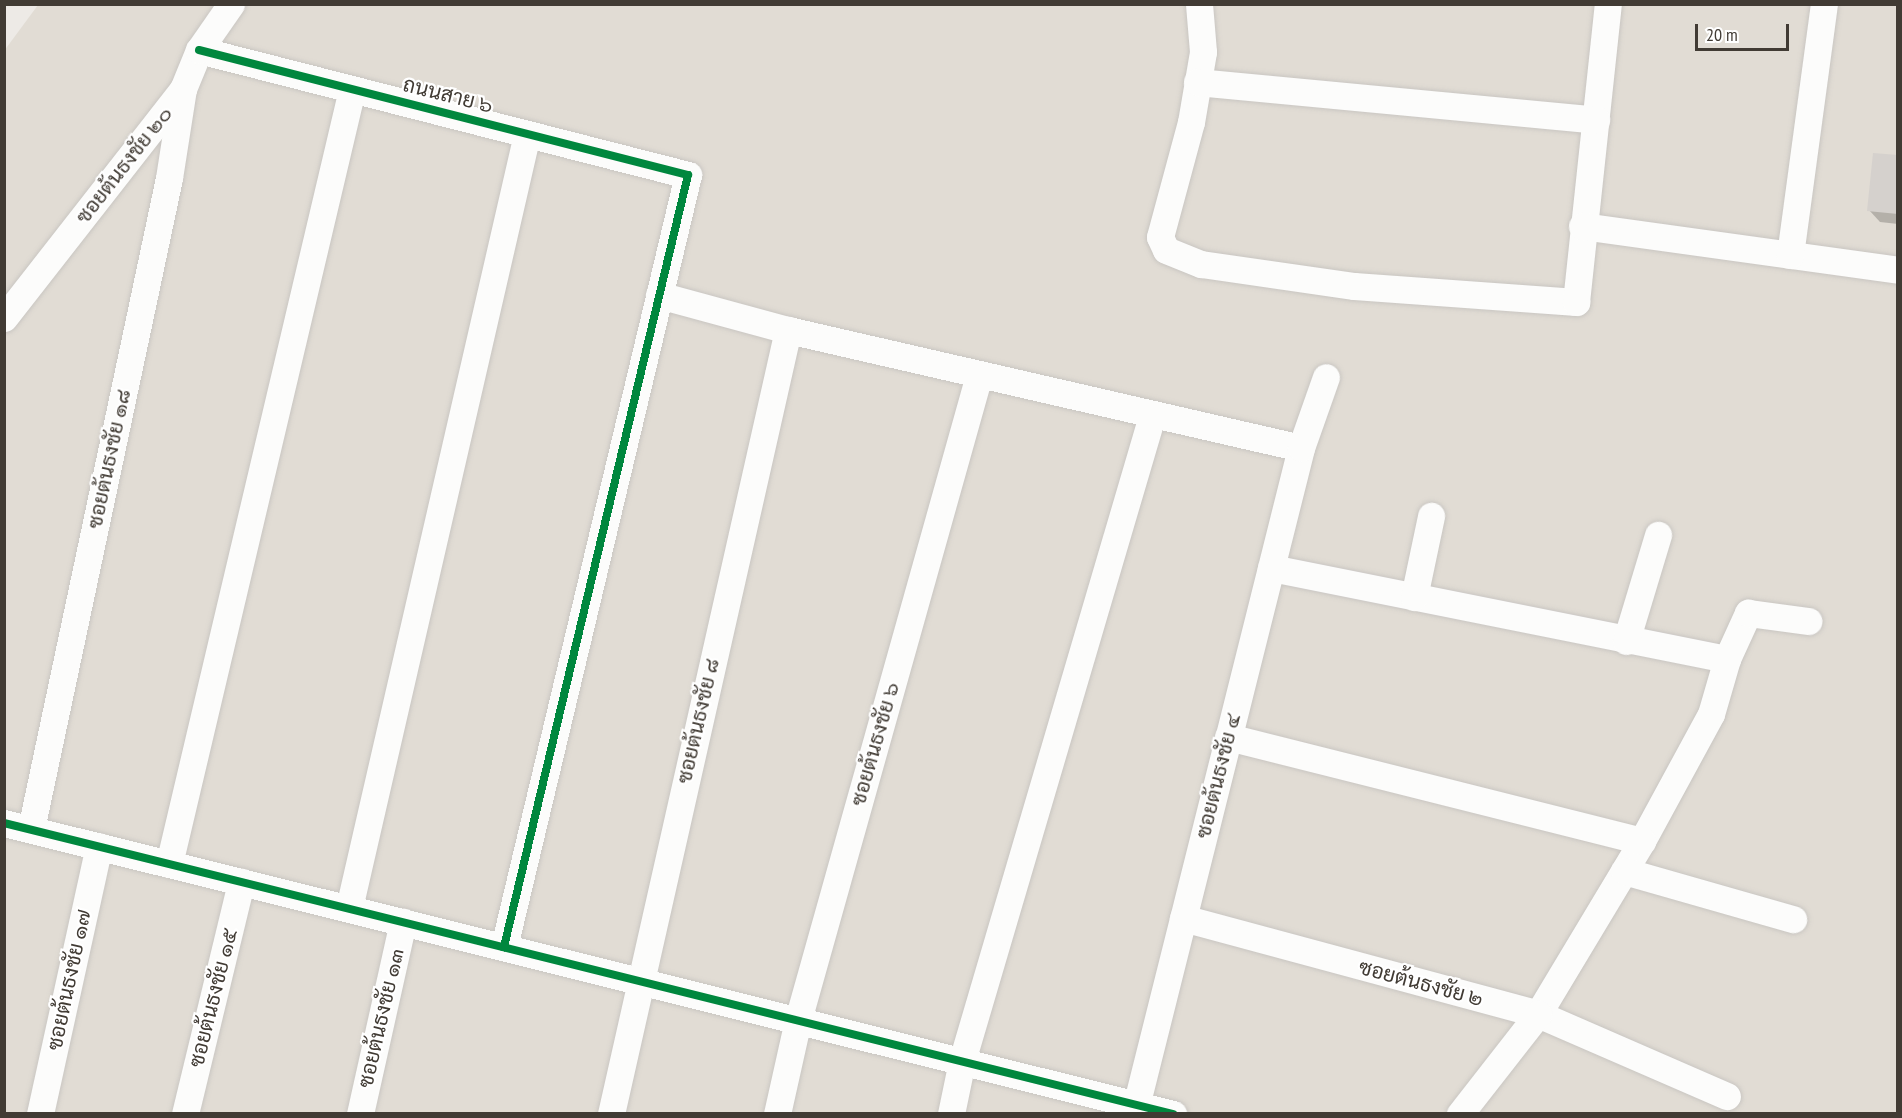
<!DOCTYPE html>
<html>
<head>
<meta charset="utf-8">
<style>
	body { margin:0 }
	#map { position:relative; width:1902px; height:1118px; overflow:hidden; background:#edeae6; font-family:"PT Sans Narrow",Sarabun,sans-serif }
	div>[style] { position:absolute }
	[style*='--x'] { left:calc(var(--x)*1px); top:calc(var(--y)*1px); width:calc(var(--w)*1px); rotate:calc(var(--a)*1deg) }
	.residential>* { inset:0; background:#e1dcd4 }
	.shadow>* { inset:0; background:#0003 }
	.building>* { inset:0; background:#d5d1cd }
	.roads { filter:drop-shadow(0 0 2px #c9c6c2) drop-shadow(0 0 2px #c9c6c2) }
	.minor>* { height:27px; margin:-13.5px; padding:0 13.5px; transform-origin:13.5px; border-radius:13.5px; background:#fcfcfb }
	.cycleway>* { height:8px; margin:-4px; padding:0 4px; transform-origin:4px; border-radius:4px; background:#00873e }
	span { translate:-50% -50%; white-space:nowrap; text-align:center; line-height:1.15; -webkit-text-stroke:4.5px #fff; paint-order:stroke }
	.street-label { font-size:21px; color:#413b34 }
	.frame { position:absolute; inset:0; border:6px solid #413b34; pointer-events:none }
	.scale { position:absolute; left:1695px; top:24px; width:94px; height:27px; box-sizing:border-box; border:3px solid #413b34; border-top:0; padding-left:8px; font-size:18px; line-height:21px; white-space:nowrap; color:#413b34; -webkit-text-stroke:4px #fff; paint-order:stroke }
</style>
</head>
<body>
<div id="map">
	<div class="residential">
		<i style="clip-path:polygon(38px 5px,1897px 5px,1897px 1113px,5px 1114px,4px 51px)"></i>
	</div>
	<div class="shadow">
		<i style="clip-path:polygon(1898px 157px,1898px 224px,1880px 222px,1869px 210px)"></i>
	</div>
	<div class="building">
		<i style="clip-path:polygon(1873px 153px,1898px 155px,1898px 214px,1867px 211px)"></i>
	</div>
	<div class="roads">
		<div class="minor">
			<i style="--x:1199;--y:4;--w:48;--a:85.2"></i>
			<i style="--x:1203;--y:52;--w:71;--a:99.7"></i>
			<i style="--x:1191;--y:122;--w:119;--a:105.1"></i>
			<i style="--x:1160;--y:237;--w:14;--a:65"></i>
			<i style="--x:1166;--y:250;--w:38;--a:22"></i>
			<i style="--x:1201;--y:264;--w:155;--a:8.2"></i>
			<i style="--x:1354;--y:286;--w:223;--a:4.1"></i>
			<i style="--x:1576;--y:302;--w:300;--a:-83.9"></i>
			<i style="--x:199;--y:50;--w:505;--a:14.34"></i>
			<i style="--x:688;--y:175;--w:794;--a:103.41"></i>
			<i style="--x:1197;--y:82;--w:401;--a:5.4"></i>
			<i style="--x:1582;--y:226;--w:319;--a:7.9"></i>
			<i style="--x:1790;--y:255;--w:253;--a:-82.3"></i>
			<i style="--x:659;--y:295;--w:134;--a:15.2"></i>
			<i style="--x:788;--y:330;--w:526;--a:12.95"></i>
			<i style="--x:4;--y:318;--w:291;--a:-52"></i>
			<i style="--x:183;--y:89;--w:42;--a:-67.7"></i>
			<i style="--x:199;--y:50;--w:56;--a:-55.2"></i>
			<i style="--x:1271;--y:568;--w:465;--a:11.3"></i>
			<i style="--x:1727;--y:659;--w:57;--a:106.2"></i>
			<i style="--x:1711;--y:714;--w:145;--a:118.5"></i>
			<i style="--x:1642;--y:841;--w:202;--a:121"></i>
			<i style="--x:1538;--y:1014;--w:206;--a:23.5"></i>
			<i style="--x:1414;--y:597;--w:83;--a:-78.1"></i>
			<i style="--x:1626;--y:641;--w:111;--a:-73.2"></i>
			<i style="--x:1727;--y:659;--w:51;--a:-65.5"></i>
			<i style="--x:1748;--y:613;--w:61;--a:7.6"></i>
			<i style="--x:1228;--y:737;--w:427;--a:14.1"></i>
			<i style="--x:4;--y:823;--w:1205;--a:13.98"></i>
			<i style="--x:31;--y:829;--w:665;--a:-78.03"></i>
			<i style="--x:169;--y:178;--w:90;--a:-81.1"></i>
			<i style="--x:169;--y:864;--w:796;--a:-76.71"></i>
			<i style="--x:1624;--y:871;--w:176;--a:15.9"></i>
			<i style="--x:349;--y:908;--w:794;--a:-77.05"></i>
			<i style="--x:1183;--y:918;--w:368;--a:15.1"></i>
			<i style="--x:1538;--y:1014;--w:127;--a:128"></i>
			<i style="--x:40;--y:1114;--w:274;--a:-77.6"></i>
			<i style="--x:185;--y:1114;--w:239;--a:-76.4"></i>
			<i style="--x:360;--y:1114;--w:197;--a:-77.4"></i>
			<i style="--x:611;--y:1114;--w:804;--a:-77.28"></i>
			<i style="--x:777;--y:1114;--w:96;--a:-77.4"></i>
			<i style="--x:798;--y:1020;--w:670;--a:-74.32"></i>
			<i style="--x:951;--y:1114;--w:54;--a:-78.3"></i>
			<i style="--x:962;--y:1061;--w:672;--a:-73.59"></i>
			<i style="--x:1134;--y:1114;--w:687;--a:-75.92"></i>
			<i style="--x:1301;--y:448;--w:75;--a:-70.6"></i>
		</div>
	</div>
	<div class="cycleway">
		<i style="--x:199;--y:50;--w:505;--a:14.34"></i>
		<i style="--x:688;--y:175;--w:794;--a:103.41"></i>
		<i style="--x:4;--y:823;--w:1205;--a:13.98"></i>
	</div>
	<div class="street-label">
		<span style="left:448px;top:95px;rotate:14deg">ถนนสาย ๖</span>
		<span style="left:124px;top:165px;rotate:-52deg">ซอยต้นธงชัย ๒๐</span>
		<span style="left:109px;top:459px;rotate:-78deg">ซอยต้นธงชัย ๑๘</span>
		<span style="left:698px;top:721px;rotate:-77deg">ซอยต้นธงชัย ๘</span>
		<span style="left:875px;top:744px;rotate:-74deg">ซอยต้นธงชัย ๖</span>
		<span style="left:1218px;top:776px;rotate:-76deg">ซอยต้นธงชัย ๔</span>
		<span style="left:69px;top:980px;rotate:-78deg">ซอยต้นธงชัย ๑๗</span>
		<span style="left:1421px;top:983px;rotate:15deg">ซอยต้นธงชัย ๒</span>
		<span style="left:213px;top:998px;rotate:-76deg">ซอยต้นธงชัย ๑๕</span>
		<span style="left:381px;top:1018px;rotate:-77deg">ซอยต้นธงชัย ๑๓</span>
	</div>
	<div class="frame"></div>
	<div class="scale">20 m</div>
</div>
</body>
</html>
